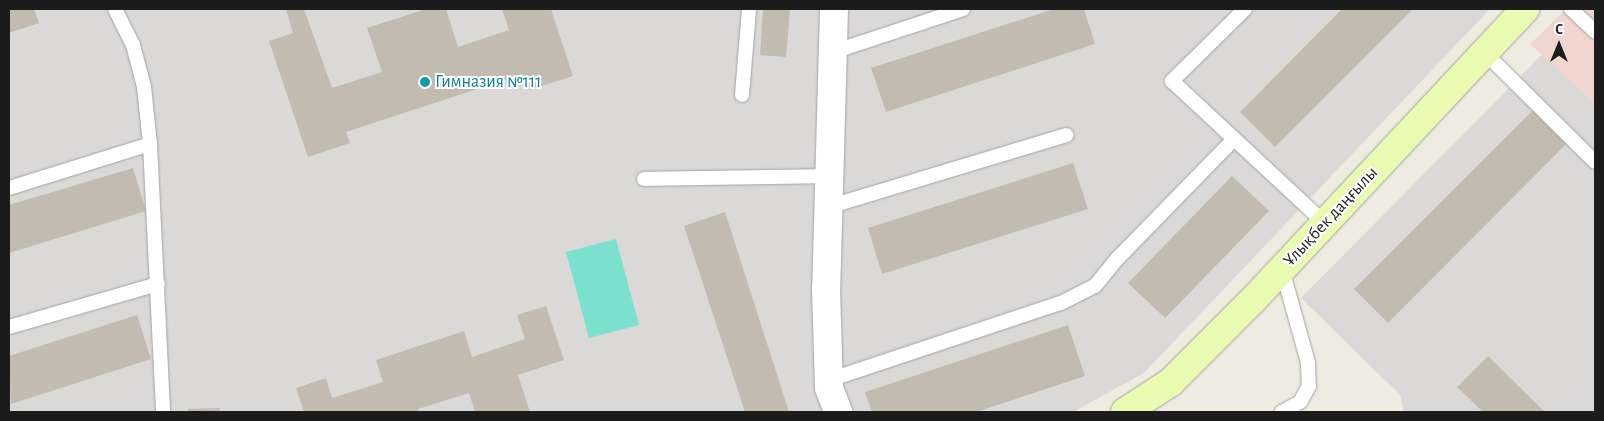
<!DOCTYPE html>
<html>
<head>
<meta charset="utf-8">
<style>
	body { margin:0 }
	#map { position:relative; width:1604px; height:421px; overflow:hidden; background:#eeece1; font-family:"Alegreya Sans",sans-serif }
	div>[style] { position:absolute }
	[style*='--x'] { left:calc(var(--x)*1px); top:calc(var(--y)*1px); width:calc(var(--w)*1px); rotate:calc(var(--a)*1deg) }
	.residential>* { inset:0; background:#dad9d8 }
	.commercial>* { inset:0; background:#f0d6ce }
	.pitch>* { inset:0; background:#7be0cd }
	.building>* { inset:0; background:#c2bbb0 }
	.roads { filter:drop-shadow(0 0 1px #a3a3a3) drop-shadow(0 0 1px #a3a3a3) }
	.lane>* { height:14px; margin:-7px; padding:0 7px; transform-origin:7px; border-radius:7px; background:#fff }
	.street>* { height:28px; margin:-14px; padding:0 14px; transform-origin:14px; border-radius:14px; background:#fff }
	.secondary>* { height:28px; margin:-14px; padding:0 14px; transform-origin:14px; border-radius:14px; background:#e9fbb1 }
	.dots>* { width:14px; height:14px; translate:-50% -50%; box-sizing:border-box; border:2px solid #fff; border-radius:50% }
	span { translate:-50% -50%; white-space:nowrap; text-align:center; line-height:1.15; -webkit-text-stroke:4px #fff; paint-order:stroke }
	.culture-label { font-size:18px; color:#0d838f }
	.left { translate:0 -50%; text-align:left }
	.street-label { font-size:18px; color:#1c1c1c }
	.frame { position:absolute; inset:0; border:10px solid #1c1c1c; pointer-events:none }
	.north { position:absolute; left:1534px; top:20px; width:50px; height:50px; -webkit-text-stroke:4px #fff; paint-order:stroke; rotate:0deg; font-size:14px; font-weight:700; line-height:20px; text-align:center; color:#1c1c1c }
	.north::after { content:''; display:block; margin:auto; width:18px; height:22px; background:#1c1c1c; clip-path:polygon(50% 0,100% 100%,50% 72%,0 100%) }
</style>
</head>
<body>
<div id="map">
	<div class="residential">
		<i style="clip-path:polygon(9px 9px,1490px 9px,1144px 373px,1073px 412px,9px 412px)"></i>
		<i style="clip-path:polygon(1587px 9px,1595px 9px,1595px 412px,1404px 412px,1400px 395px,1301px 298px)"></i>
	</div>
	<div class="commercial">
		<i style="clip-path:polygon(1566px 9px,1595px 9px,1595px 103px,1530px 44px)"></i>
	</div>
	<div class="pitch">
		<i style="clip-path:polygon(616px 239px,639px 325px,589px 338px,566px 252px)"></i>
	</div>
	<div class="building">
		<i style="clip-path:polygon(9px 9px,34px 9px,39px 23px,9px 33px)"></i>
		<i style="clip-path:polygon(286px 9px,304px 9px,332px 88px,382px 72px,367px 28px,426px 9px,446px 9px,458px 47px,509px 30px,502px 9px,551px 9px,573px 76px,529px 90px,523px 74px,346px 132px,350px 143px,308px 157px,269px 41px,293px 33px)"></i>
		<i style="clip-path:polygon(763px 9px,790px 9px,786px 57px,760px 55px)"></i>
		<i style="clip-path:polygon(1054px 9px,1084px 9px,1095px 44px,886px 112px,871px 68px)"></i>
		<i style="clip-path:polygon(1342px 9px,1413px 9px,1275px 147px,1240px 112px)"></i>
		<i style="clip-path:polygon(1533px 110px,1567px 143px,1388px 323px,1354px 289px)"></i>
		<i style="clip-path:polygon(1073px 163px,1088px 209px,882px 274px,868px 228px)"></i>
		<i style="clip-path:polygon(133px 168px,146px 211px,9px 253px,9px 205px)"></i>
		<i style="clip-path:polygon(1232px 176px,1269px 211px,1165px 318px,1128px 283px)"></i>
		<i style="clip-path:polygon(725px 212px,789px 412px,745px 412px,684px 226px)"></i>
		<i style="clip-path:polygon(546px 306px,564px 360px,518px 375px,530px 412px,475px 412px,469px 393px,418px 409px,419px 412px,304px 412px,296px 388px,326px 378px,332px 398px,383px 382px,376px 360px,464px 331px,472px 357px,525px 339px,517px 315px)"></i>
		<i style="clip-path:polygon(137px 315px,151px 359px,11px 404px,9px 356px)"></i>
		<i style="clip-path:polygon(1068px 325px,1085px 376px,976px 412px,872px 412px,865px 392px)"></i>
		<i style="clip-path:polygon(1488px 356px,1545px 412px,1483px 412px,1457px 387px)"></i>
		<i style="clip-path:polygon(220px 408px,219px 412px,187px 412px,188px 409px)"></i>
	</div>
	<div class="roads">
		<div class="lane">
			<i style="--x:115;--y:9;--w:40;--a:63.4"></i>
			<i style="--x:133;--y:45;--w:43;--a:75.3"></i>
			<i style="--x:144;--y:87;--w:57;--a:84"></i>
			<i style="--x:150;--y:144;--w:268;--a:87.2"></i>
			<i style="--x:1245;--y:9;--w:103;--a:135.4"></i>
			<i style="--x:1172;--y:81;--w:209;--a:42.9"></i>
			<i style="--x:1571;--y:9;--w:33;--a:43"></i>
			<i style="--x:833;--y:52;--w:137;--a:-18.3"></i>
			<i style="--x:1484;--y:52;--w:156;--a:44.7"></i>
			<i style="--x:742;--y:95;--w:86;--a:-85.3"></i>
			<i style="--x:644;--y:179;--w:185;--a:-0.9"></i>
			<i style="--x:9;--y:188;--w:148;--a:-17.3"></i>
			<i style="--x:828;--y:207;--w:249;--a:-16.8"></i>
			<i style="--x:1282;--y:269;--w:98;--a:74.5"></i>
			<i style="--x:1308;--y:363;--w:23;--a:88"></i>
			<i style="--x:1309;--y:386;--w:18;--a:119"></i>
			<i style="--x:1300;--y:402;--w:21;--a:151"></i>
			<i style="--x:9;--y:327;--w:155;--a:-16.1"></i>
			<i style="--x:829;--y:380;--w:244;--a:-18.4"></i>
			<i style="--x:1061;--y:303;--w:38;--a:-27"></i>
			<i style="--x:1095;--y:286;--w:36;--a:-51"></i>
			<i style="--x:1118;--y:258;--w:166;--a:-45.7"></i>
		</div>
		<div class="street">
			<i style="--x:834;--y:9;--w:279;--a:91.6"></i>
			<i style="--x:826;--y:288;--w:100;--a:88.3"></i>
			<i style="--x:829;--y:388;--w:26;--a:69"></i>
		</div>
		<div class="secondary">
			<i style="--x:1125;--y:412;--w:55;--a:-33.1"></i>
			<i style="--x:1171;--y:382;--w:115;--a:-45"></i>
			<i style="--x:1252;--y:301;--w:400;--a:-46.9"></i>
		</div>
	</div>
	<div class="dots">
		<i style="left:425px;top:82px;background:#0f9aa8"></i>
	</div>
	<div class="culture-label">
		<span class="left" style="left:435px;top:82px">Гимназия №111</span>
	</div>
	<div class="street-label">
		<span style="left:1331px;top:217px;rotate:-47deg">Ұлықбек даңғылы</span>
	</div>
	<div class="frame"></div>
	<div class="north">С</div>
</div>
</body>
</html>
